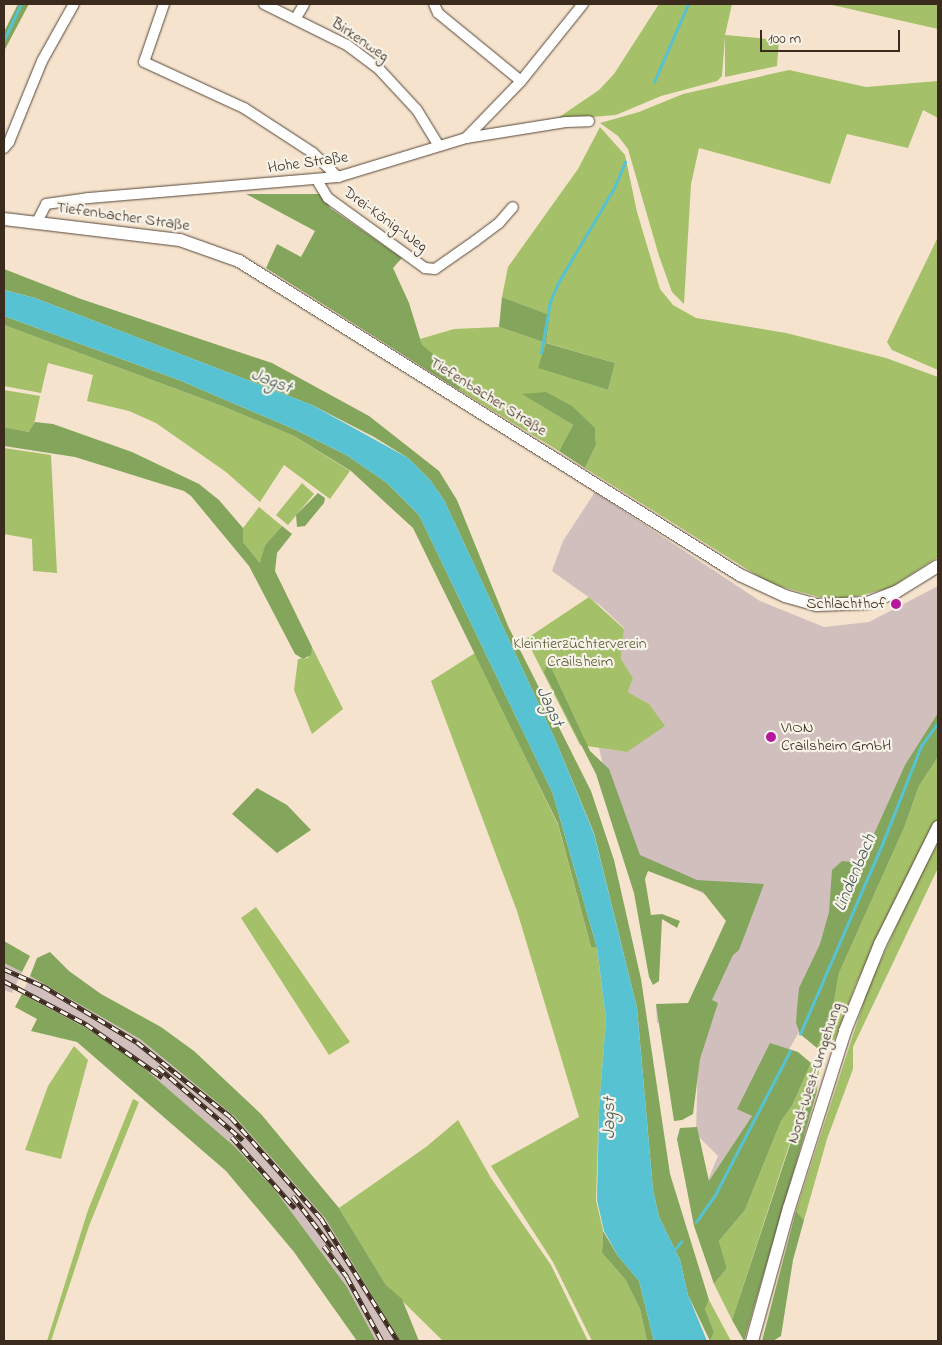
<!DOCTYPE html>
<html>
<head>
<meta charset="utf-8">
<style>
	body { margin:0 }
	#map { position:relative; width:942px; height:1345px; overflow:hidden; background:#f5e3cd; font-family:"Indie Flower",sans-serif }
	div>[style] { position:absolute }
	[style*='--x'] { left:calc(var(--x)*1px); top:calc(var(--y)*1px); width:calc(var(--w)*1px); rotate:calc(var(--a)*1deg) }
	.industrial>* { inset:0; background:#d1bfbe }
	.green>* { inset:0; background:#a4c068 }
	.forest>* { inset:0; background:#83a65c }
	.water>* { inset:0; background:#57c2d1 }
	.stream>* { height:2.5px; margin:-1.25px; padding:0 1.25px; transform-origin:1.25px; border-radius:1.25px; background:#57c2d1 }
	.roads { filter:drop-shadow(0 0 1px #574638) drop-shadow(0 0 1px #574638) }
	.minor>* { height:10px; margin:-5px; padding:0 5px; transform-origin:5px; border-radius:5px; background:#fff }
	.major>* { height:12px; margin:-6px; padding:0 6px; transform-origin:6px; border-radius:6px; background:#fff }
	.rail>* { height:4.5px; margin-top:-2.25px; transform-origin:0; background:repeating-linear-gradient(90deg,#f7f3e8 0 8px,#3b2a1e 0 16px); box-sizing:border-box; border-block:1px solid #3b2a1e }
	.dots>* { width:14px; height:14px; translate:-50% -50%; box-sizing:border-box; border:2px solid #f7f3e8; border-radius:50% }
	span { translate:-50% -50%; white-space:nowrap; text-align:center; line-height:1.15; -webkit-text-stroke:4.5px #f7f3e8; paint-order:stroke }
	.street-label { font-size:16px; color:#3b2a1e }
	.poi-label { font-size:16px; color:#3b2a1e }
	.right { translate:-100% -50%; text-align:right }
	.left { translate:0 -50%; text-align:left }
	.park-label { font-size:16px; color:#5a5734 }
	.water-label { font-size:18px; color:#435854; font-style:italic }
	.frame { position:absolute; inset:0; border:5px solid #3b2a1e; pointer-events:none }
	.scale { position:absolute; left:760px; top:30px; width:140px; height:22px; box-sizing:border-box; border:2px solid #3b2a1e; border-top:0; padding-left:6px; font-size:15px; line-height:18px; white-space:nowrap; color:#3b2a1e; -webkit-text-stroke:4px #f7f3e8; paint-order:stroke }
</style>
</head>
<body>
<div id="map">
	<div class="industrial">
		<i style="clip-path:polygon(595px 492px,760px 601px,824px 627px,869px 622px,938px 586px,938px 721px,806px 1020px,763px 1094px,714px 1192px,706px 1185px,718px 1156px,696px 1134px,698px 1059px,677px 1026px,657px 1023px,656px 1006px,688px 1004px,732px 907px,625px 857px,599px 748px,627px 752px,649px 704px,628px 692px,633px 678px,621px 659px,624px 628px,601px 606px,552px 571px,563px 541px)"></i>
		<i style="clip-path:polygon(4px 963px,22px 972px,12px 993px,4px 990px)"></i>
		<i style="clip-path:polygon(30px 976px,140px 1039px,235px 1117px,325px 1218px,400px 1341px,376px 1341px,347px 1287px,275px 1190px,235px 1147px,137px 1062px,86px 1028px,22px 994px)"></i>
	</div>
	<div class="green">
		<i style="clip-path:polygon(659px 4px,732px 4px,725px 35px,779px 40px,777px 66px,725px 77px,725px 36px,722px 76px,717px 81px,661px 96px,616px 115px,555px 120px,599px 90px,614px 74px)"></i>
		<i style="clip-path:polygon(828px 4px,938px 4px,938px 29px)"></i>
		<i style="clip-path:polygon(789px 70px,866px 87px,938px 81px,938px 118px,923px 110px,908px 148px,847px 134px,830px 184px,699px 148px,691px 184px,684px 304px,672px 292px,659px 256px,628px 149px,618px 136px,600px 123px,639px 112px,683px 94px)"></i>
		<i style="clip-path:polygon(evenodd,600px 127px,625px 155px,637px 212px,660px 289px,673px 305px,696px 318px,786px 333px,886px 358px,938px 377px,938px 557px,890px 588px,850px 598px,823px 598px,771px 584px,585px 468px,596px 445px,595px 429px,523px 394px,573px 425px,559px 451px,459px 390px,465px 381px,422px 346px,420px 339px,454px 329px,499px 327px,546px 343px,550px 315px,502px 297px,508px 267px,578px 169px,600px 127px,547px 343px,615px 363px,608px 390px,539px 368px,547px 343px)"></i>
		<i style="clip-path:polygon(938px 237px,938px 370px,892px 350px,887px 342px)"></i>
		<i style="clip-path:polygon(4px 325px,222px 406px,294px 436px,350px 471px,330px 499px,284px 465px,260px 502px,226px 472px,156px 423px,129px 411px,87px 401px,93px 375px,48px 363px,41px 393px,4px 386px)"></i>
		<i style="clip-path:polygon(4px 390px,40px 396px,33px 429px,29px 432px,4px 427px)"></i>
		<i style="clip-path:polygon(4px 448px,51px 455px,57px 573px,33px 571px,32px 539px,4px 534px)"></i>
		<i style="clip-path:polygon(302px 483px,314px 494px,288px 525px,276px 515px)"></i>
		<i style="clip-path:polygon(259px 507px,282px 526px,265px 545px,261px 564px,243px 542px,243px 528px)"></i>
		<i style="clip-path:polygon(589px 597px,624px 629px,621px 659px,633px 678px,628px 692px,649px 704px,665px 726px,627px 752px,580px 745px,526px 639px)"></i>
		<i style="clip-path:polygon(312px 647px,343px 709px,312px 734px,294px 690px,298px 659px,308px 658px)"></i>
		<i style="clip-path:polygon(475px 653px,558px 825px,591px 947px,597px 948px,606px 1020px,599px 1109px,596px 1200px,603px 1230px,602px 1253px,625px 1279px,640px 1309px,647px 1341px,592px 1341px,553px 1262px,491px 1166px,579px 1117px,517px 911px,431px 681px)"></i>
		<i style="clip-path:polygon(938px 757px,938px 819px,905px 881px,856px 984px,835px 1039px,817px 1048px,833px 1007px,839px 973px,904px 828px,919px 786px)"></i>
		<i style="clip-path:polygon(938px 843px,938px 868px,853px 1047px,853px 1069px,827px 1139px,804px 1220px,796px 1211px,868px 989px,915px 885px)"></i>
		<i style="clip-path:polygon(256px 907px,350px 1042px,329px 1055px,241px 918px)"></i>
		<i style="clip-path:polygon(74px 1046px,88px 1060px,61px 1159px,25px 1150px,48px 1086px)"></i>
		<i style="clip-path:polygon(811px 1063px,819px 1071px,817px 1091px,811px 1078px,732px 1320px,714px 1284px,727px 1268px,719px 1241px,745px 1210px,781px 1121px,792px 1106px)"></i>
		<i style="clip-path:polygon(133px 1099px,139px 1102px,89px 1226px,51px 1341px,47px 1341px,88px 1210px)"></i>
		<i style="clip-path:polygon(458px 1120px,491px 1178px,551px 1265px,588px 1341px,443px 1341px,386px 1285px,339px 1208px,426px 1147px)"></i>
		<i style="clip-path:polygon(709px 1300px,731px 1341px,710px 1341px,714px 1332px,705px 1309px)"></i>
	</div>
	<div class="forest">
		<i style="clip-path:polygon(18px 4px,29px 4px,4px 51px,4px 32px)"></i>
		<i style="clip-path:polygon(246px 194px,322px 194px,330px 208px,402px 258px,393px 268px,409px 303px,422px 345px,465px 381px,459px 390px,266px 268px,277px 244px,301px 257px,315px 231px)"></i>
		<i style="clip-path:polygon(4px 269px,81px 299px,272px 363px,369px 416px,439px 471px,457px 500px,508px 626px,591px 791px,614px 860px,641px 979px,670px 1174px,709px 1300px,705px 1309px,714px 1332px,710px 1341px,688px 1295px,680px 1260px,659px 1217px,653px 1190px,637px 1008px,594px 833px,555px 739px,444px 500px,430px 480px,408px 458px,374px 437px,312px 405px,35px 298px,4px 290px)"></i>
		<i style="clip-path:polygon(502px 297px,550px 315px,546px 343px,615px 363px,608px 390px,538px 368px,546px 343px,499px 327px)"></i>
		<i style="clip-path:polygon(4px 316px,179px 380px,296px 430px,348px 456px,387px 483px,419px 515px,553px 794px,597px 948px,591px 947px,558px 824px,413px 528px,351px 471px,294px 436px,222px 406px,4px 325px)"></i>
		<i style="clip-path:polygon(546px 392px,572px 406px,595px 428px,596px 445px,585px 468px,559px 451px,573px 425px,522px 394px)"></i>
		<i style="clip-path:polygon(35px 422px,53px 424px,132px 452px,199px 484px,219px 500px,243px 528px,243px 542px,260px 563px,265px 545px,282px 526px,292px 534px,277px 553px,275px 571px,312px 647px,311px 655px,303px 659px,295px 654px,249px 566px,191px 496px,184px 491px,75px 457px,4px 446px,4px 427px,29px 432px)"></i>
		<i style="clip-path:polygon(318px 493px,325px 498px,324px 503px,305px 526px,297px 527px,296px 515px)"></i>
		<i style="clip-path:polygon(547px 665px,550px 665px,590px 751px,609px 769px,640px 855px,697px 880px,764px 884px,739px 950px,733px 955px,712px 1000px,718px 1003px,700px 1059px,693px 1114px,682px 1120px,674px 1121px,656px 1004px,688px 1003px,726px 921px,703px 892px,648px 871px,645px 879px,651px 915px,662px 914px,680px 921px,677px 928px,662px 919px,659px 981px,653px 985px,649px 977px,634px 893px,596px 774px,544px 672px)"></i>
		<i style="clip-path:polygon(938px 713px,938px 757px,919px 786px,904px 828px,839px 973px,833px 1007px,817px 1048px,800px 1034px,796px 1023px,797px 1008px,799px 988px,820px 944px,829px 912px,832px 870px,842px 861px,861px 863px,905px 765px)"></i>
		<i style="clip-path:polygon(257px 788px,287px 805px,311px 830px,277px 853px,232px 814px)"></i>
		<i style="clip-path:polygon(4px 941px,30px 956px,22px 972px,4px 963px)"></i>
		<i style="clip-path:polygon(50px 952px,69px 971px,101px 994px,161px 1027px,194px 1051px,261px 1114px,339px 1208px,386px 1285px,402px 1299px,419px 1341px,400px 1341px,325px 1218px,235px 1117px,140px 1039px,30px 976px,37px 958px)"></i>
		<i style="clip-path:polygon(22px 994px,86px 1028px,137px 1062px,235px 1147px,275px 1190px,347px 1287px,376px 1341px,357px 1341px,294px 1252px,226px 1171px,77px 1042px,31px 1031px,37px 1019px,15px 1007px)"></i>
		<i style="clip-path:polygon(770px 1043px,798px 1052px,811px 1063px,792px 1106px,781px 1121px,745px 1210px,719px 1241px,727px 1268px,714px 1284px,694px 1226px,677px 1139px,680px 1128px,697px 1127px,709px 1181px,752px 1116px,737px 1109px)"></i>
		<i style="clip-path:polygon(812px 1078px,817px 1091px,744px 1341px,732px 1320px)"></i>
		<i style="clip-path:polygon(796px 1211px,804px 1220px,793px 1260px,781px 1336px,773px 1341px,762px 1341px)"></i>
		<i style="clip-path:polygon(603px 1231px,618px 1256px,639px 1281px,654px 1341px,647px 1341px,640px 1309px,625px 1279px,602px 1253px)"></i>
	</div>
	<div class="water">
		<i style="clip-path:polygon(4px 290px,35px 298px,312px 405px,408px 458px,430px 480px,444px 500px,555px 739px,594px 834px,637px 1008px,653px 1190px,659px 1217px,680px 1260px,688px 1295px,707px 1341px,654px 1341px,639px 1281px,618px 1256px,604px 1231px,597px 1200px,599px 1108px,606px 1020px,597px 948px,553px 794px,419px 515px,387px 483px,348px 456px,296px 430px,179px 380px,4px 316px)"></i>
	</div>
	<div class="stream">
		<i style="--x:4;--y:40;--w:40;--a:-65"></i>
		<i style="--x:654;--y:82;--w:85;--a:-66.4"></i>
		<i style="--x:541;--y:353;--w:52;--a:-80"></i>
		<i style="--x:550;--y:302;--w:21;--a:-67"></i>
		<i style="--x:558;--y:283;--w:110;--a:-59.5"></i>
		<i style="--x:614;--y:188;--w:28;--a:-67"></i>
		<i style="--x:800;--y:1034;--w:204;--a:-66.6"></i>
		<i style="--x:881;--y:847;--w:109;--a:-68.4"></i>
		<i style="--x:921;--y:746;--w:29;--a:-54"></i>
		<i style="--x:696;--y:1222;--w:35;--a:-55"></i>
		<i style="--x:716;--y:1193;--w:160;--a:-62.5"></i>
		<i style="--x:674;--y:1250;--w:11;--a:-49"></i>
	</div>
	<div class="roads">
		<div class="minor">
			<i style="--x:164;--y:4;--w:61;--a:109"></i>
			<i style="--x:144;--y:62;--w:110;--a:24.7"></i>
			<i style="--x:244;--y:108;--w:82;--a:33.1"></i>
			<i style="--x:313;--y:153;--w:35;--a:44"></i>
			<i style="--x:264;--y:4;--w:93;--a:26.3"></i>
			<i style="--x:347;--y:45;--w:40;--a:37"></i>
			<i style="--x:379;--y:69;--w:56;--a:47.2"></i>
			<i style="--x:417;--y:110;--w:42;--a:58.6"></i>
			<i style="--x:434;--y:4;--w:10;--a:66"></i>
			<i style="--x:438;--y:13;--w:107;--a:39.3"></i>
			<i style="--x:296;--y:18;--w:16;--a:-60"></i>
			<i style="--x:466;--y:138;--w:79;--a:-46"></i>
			<i style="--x:521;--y:81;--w:99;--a:-51.2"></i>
			<i style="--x:4;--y:148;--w:8;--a:-50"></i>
			<i style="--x:9;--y:142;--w:87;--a:-67.8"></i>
			<i style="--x:42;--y:61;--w:65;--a:-60.7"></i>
			<i style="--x:317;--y:180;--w:21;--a:59"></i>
			<i style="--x:328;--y:198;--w:120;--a:35.8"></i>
			<i style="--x:425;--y:268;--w:10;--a:6"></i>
			<i style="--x:435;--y:269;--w:49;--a:-35"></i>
			<i style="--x:475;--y:241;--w:30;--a:-37"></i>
			<i style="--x:499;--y:223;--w:21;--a:-49"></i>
			<i style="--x:37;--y:222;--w:20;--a:-63"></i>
			<i style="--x:46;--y:204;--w:42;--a:-8.1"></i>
			<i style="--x:88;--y:198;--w:251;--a:-4.8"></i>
			<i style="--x:338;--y:177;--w:134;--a:-16.9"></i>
			<i style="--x:466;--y:138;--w:101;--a:-9.1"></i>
			<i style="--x:566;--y:122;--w:23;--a:-2"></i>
		</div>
		<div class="major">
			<i style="--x:4;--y:219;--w:177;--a:6.8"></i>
			<i style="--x:180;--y:240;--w:63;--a:19.6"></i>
			<i style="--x:239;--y:261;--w:591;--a:32.08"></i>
			<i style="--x:740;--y:575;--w:50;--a:25"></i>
			<i style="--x:785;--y:596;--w:33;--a:16"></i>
			<i style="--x:817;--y:605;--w:50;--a:-2.3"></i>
			<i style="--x:867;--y:603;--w:31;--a:-21"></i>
			<i style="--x:896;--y:592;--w:49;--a:-31.8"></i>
			<i style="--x:752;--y:1341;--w:138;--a:-74.5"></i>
			<i style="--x:789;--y:1208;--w:186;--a:-72.4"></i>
			<i style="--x:845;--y:1031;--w:94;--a:-68.1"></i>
			<i style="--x:880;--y:944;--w:131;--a:-63.6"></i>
		</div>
	</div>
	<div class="rail">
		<i style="--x:4;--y:969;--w:43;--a:23.6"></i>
		<i style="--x:43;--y:986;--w:109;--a:30.8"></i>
		<i style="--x:137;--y:1042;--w:120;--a:38.6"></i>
		<i style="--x:231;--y:1117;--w:135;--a:48.3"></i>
		<i style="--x:321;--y:1218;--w:145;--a:58"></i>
		<i style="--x:4;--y:981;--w:93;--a:27.7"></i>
		<i style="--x:86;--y:1024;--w:93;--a:34.9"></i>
		<i style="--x:158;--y:1067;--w:112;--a:40.7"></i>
		<i style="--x:232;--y:1137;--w:95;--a:48.4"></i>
		<i style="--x:293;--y:1196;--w:68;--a:52.8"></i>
		<i style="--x:324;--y:1246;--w:39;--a:53"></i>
		<i style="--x:347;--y:1277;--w:73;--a:61.3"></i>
	</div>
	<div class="dots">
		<i style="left:896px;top:604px;background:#b5179e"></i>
		<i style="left:771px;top:737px;background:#b5179e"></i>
	</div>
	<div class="street-label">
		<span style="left:360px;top:40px;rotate:34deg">Birkenweg</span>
		<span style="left:308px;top:163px;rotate:-8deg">Hohe Straße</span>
		<span style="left:123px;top:217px;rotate:8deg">Tiefenbacher Straße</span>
		<span style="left:385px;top:220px;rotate:36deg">Drei-König-Weg</span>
		<span style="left:488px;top:397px;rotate:32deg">Tiefenbacher Straße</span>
		<span style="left:815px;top:1073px;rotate:-72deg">Nord-West-Umgehung</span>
	</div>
	<div class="poi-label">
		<span class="right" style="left:886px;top:604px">Schlachthof</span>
		<span class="left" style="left:781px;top:737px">VION<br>Crailsheim GmbH</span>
	</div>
	<div class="park-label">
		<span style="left:580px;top:653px">Kleintierzüchterverein<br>Crailsheim</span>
	</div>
	<div class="water-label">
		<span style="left:271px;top:382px;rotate:21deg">Jagst</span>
		<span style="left:549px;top:707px;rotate:65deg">Jagst</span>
		<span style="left:856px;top:873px;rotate:-67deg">Lindenbach</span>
		<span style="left:610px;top:1118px;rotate:-90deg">Jagst</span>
	</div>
	<div class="frame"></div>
	<div class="scale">100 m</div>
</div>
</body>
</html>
